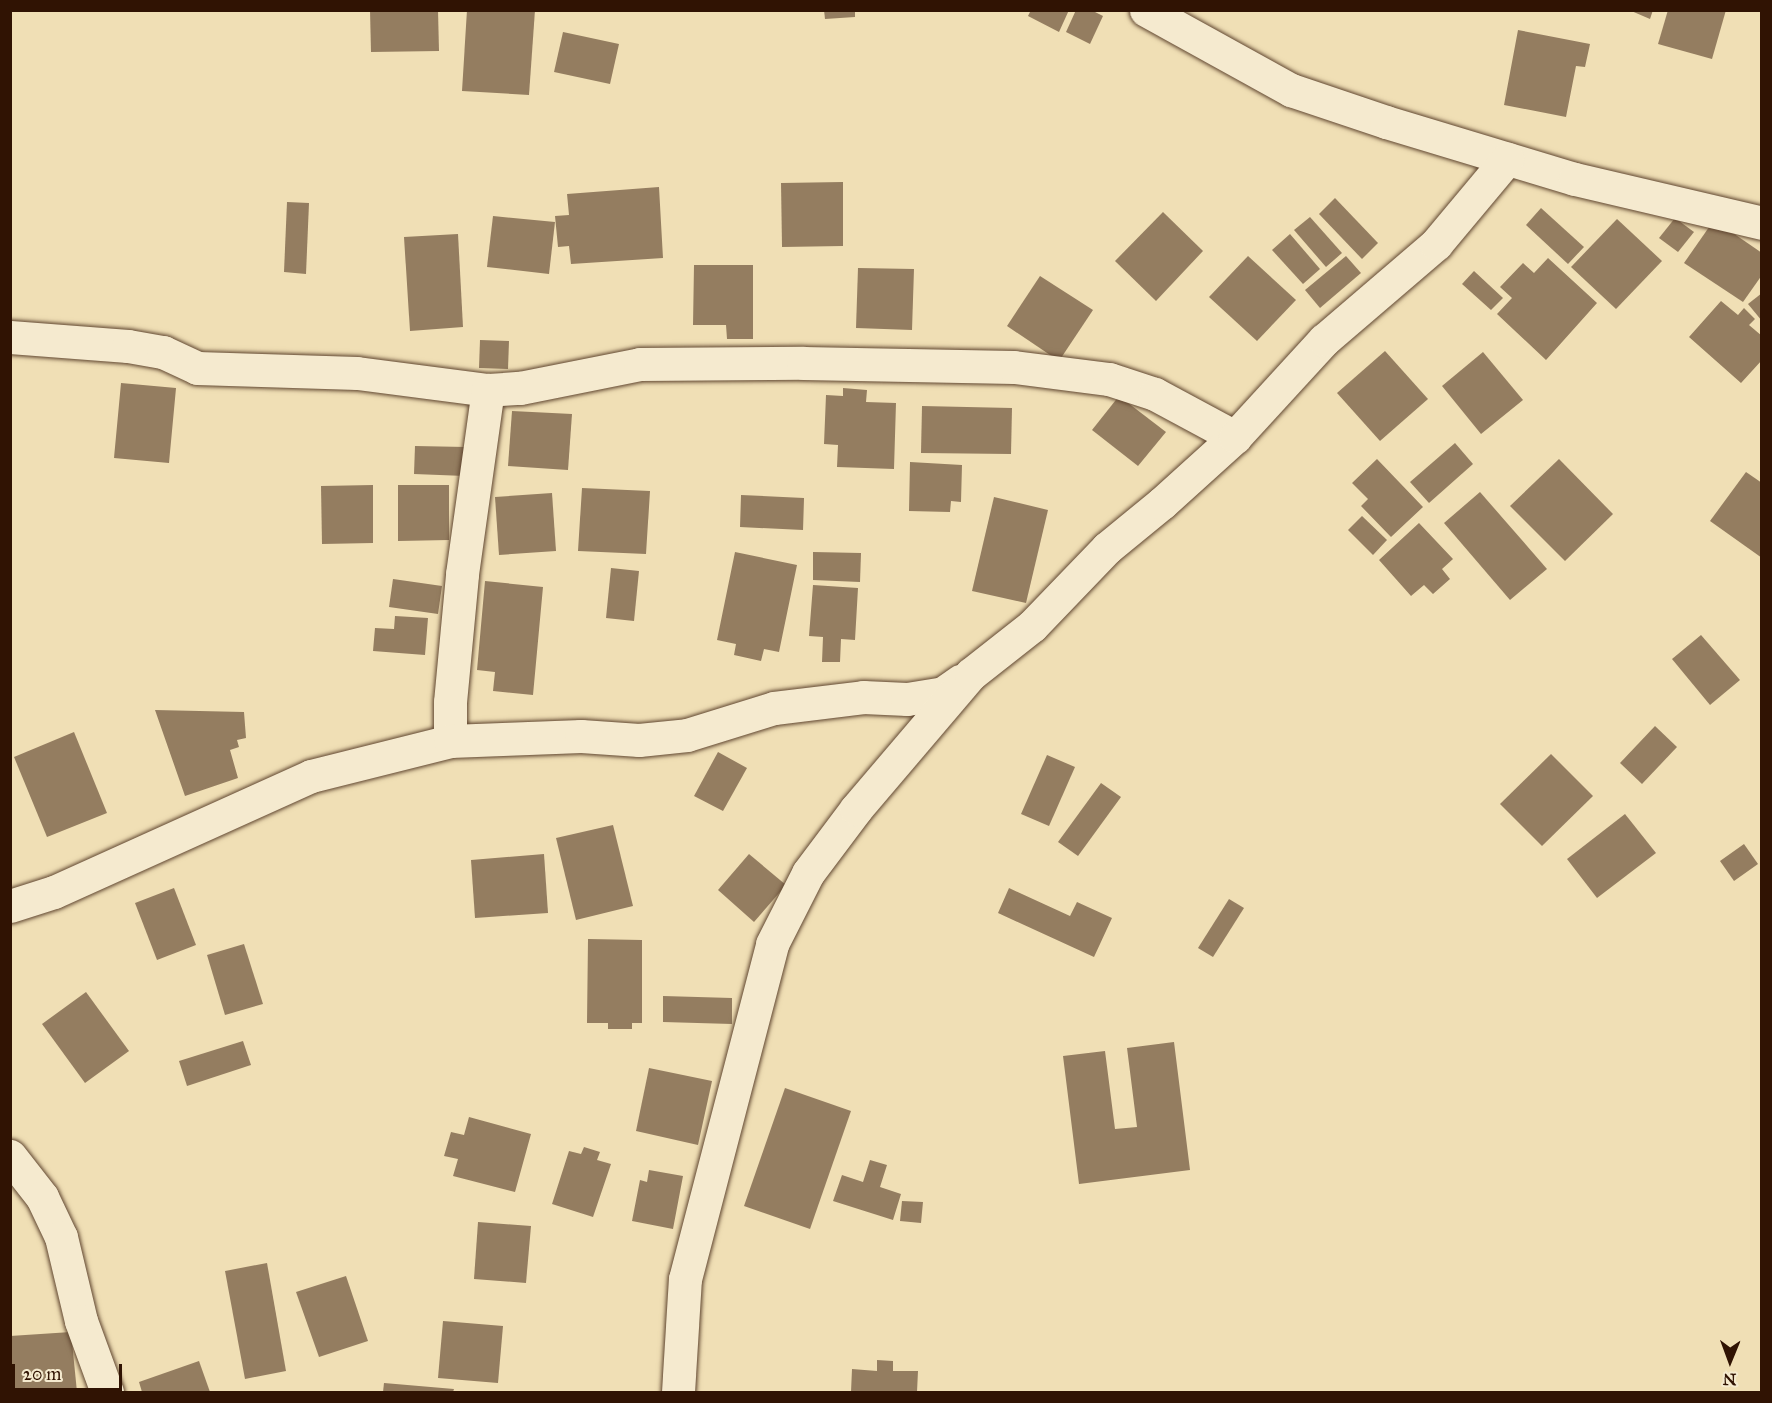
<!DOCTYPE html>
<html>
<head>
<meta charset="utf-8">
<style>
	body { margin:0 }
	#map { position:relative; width:1772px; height:1403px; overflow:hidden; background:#f0dfb5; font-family:"IM FELL Great Primer",serif }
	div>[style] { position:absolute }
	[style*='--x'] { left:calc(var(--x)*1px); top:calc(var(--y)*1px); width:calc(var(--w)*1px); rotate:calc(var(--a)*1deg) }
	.building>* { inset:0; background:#947d60 }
	.roads { filter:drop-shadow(0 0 2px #604630) drop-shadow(0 0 2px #604630) }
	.minor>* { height:33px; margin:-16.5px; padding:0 16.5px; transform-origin:16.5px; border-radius:16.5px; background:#f5eacf }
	span { translate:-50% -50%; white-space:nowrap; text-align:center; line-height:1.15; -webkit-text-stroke:4.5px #f5eacf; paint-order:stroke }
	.frame { position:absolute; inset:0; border:12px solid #301303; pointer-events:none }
	.north { position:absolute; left:1700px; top:1331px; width:60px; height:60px; -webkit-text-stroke:4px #f5eacf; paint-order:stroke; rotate:181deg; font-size:16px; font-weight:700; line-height:24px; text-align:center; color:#301303 }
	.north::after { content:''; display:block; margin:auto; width:21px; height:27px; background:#301303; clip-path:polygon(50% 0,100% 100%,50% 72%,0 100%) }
	.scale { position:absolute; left:12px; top:1364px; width:110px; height:27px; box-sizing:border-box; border:3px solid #301303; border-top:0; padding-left:8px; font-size:18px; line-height:21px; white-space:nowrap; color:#301303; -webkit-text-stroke:4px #f5eacf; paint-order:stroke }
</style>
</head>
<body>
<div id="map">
	<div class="building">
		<i style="clip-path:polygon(370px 10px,438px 10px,439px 51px,371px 52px)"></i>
		<i style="clip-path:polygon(467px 10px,535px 10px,529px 95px,462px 91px)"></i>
		<i style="clip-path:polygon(824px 10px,855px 10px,855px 17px,825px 19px)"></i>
		<i style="clip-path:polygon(1031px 10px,1069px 10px,1059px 32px,1028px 16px)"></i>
		<i style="clip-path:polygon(1076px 10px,1091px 10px,1103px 16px,1090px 44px,1066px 32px)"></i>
		<i style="clip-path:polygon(1629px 10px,1653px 10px,1650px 19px)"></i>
		<i style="clip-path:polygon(1668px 10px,1726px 10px,1712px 59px,1658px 44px)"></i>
		<i style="clip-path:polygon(1518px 30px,1590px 44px,1585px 67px,1576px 66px,1566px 117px,1504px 105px)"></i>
		<i style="clip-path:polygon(563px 32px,619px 44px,610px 84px,554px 72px)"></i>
		<i style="clip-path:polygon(843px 182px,843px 246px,782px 247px,781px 183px)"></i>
		<i style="clip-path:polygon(659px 187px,663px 258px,571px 264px,569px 246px,558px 247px,555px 216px,569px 215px,567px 194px)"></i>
		<i style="clip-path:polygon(1335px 198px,1378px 243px,1362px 259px,1319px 214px)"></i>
		<i style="clip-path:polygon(287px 202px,309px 203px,306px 274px,284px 272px)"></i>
		<i style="clip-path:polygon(1541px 208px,1584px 247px,1568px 264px,1526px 225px)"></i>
		<i style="clip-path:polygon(1163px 212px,1203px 251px,1156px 301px,1115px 261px)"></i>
		<i style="clip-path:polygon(493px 216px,555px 222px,549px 274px,487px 267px)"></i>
		<i style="clip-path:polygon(1310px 217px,1342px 253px,1326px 267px,1294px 230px)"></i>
		<i style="clip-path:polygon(1675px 218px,1694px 232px,1678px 252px,1659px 238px)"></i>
		<i style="clip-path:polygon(1617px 219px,1662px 261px,1616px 309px,1571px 267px)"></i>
		<i style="clip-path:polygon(1714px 220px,1762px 253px,1762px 275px,1743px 302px,1684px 263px)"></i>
		<i style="clip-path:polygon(458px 234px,463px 327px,410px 331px,404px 237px)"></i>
		<i style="clip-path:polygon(1290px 234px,1320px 269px,1303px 284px,1272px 250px)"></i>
		<i style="clip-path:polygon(1248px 256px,1296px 300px,1257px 341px,1209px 297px)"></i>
		<i style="clip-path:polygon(1346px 256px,1361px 273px,1320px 308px,1305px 290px)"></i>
		<i style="clip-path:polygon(1548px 258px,1597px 303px,1546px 360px,1497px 314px,1512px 298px,1500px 287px,1523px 263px,1534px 273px)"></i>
		<i style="clip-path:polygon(694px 265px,753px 265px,753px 339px,727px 339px,726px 325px,693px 325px)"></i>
		<i style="clip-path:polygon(858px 268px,914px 269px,912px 330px,856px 328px)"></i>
		<i style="clip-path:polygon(1474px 271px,1503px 298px,1491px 310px,1462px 284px)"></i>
		<i style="clip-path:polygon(1040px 276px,1093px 310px,1059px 361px,1007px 326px)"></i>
		<i style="clip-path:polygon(1762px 293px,1762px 321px,1748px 304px)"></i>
		<i style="clip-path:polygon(1721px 301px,1738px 315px,1744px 308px,1755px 319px,1749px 325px,1762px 336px,1762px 360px,1741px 383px,1689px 337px)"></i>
		<i style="clip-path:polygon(480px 340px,509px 341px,508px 369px,479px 368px)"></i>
		<i style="clip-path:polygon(1385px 351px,1428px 399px,1380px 441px,1337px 393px)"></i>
		<i style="clip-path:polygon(1483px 352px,1523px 400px,1481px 434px,1442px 386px)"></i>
		<i style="clip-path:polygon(121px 383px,176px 388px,169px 463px,114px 458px)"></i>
		<i style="clip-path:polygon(843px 388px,867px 390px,866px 402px,896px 403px,894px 469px,837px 467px,838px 445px,824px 444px,826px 395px,843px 396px)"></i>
		<i style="clip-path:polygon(1119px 396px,1166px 432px,1138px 466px,1092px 430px)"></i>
		<i style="clip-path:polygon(922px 406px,1012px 408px,1011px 454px,921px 453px)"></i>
		<i style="clip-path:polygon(512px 411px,572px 414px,568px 470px,508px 466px)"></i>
		<i style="clip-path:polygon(1455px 443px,1473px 464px,1429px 503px,1410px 482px)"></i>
		<i style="clip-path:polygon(415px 446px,466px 447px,465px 476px,414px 474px)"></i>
		<i style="clip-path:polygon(1377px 459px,1423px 507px,1391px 537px,1361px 506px,1368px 499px,1352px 483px)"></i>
		<i style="clip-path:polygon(1559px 459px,1613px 514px,1565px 561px,1510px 506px)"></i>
		<i style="clip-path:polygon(910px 462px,962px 465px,961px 502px,951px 501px,950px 512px,909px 511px)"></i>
		<i style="clip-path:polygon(1746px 472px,1762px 483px,1762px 558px,1710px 521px)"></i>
		<i style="clip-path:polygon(373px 485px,373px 543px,322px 544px,321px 486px)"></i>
		<i style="clip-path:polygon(398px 485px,449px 485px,449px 540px,398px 541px)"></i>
		<i style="clip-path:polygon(582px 488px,650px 491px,646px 554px,578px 551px)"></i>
		<i style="clip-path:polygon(1480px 492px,1547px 569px,1510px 600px,1444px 523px)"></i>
		<i style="clip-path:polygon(552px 493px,556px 551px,499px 555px,495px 497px)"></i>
		<i style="clip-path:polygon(741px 495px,804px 498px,803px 530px,740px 527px)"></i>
		<i style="clip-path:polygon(994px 497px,1048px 510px,1026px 603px,972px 591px)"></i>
		<i style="clip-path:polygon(1362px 516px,1387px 540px,1373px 555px,1348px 530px)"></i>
		<i style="clip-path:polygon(1419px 523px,1453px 559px,1442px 569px,1450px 579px,1433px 594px,1424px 585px,1411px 596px,1379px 560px)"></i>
		<i style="clip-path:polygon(735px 552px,797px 565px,779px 652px,764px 649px,761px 661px,734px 655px,736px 644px,717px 640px)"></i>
		<i style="clip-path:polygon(813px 552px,861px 553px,860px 582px,813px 580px)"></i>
		<i style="clip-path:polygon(611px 568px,639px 571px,634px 621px,606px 618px)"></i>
		<i style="clip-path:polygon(393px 579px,442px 586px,438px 614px,389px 607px)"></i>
		<i style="clip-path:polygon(485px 581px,543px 587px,533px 695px,493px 691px,495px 672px,477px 670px)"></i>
		<i style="clip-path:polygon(813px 585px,858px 588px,855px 640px,841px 639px,840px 662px,822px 662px,823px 637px,809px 636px)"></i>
		<i style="clip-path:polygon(395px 616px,428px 618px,425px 655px,373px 651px,375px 628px,394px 629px)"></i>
		<i style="clip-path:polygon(1701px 635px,1740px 680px,1710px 705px,1672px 659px)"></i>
		<i style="clip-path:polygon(155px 710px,244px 712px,246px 738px,237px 740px,239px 747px,230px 750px,238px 778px,185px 796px)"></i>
		<i style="clip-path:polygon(1655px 726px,1677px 747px,1642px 784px,1620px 763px)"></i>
		<i style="clip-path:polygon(74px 732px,107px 813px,47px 837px,14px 757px)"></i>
		<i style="clip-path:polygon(718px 752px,747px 768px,723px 811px,694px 796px)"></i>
		<i style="clip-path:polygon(1551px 754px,1593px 796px,1542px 846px,1500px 804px)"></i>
		<i style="clip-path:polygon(1047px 755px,1075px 767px,1049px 826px,1021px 814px)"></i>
		<i style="clip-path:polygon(1101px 783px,1121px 797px,1078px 856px,1058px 842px)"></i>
		<i style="clip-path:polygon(1625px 814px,1656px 853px,1597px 898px,1567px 859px)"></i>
		<i style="clip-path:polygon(613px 825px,633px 906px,576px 920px,556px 838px)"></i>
		<i style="clip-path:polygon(1744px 844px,1758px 864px,1734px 881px,1720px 861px)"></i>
		<i style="clip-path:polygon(544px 854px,548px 913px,475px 918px,471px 860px)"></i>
		<i style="clip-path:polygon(749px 854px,786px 885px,754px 922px,718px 890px)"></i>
		<i style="clip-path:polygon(174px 888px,196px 945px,157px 960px,135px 903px)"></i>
		<i style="clip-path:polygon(1009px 888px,1070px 916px,1077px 902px,1112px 918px,1094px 957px,998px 913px)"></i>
		<i style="clip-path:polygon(1229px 899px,1244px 908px,1213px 957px,1198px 948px)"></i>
		<i style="clip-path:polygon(588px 939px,642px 940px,642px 1023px,632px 1023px,632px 1029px,608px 1029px,608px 1023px,587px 1023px)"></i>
		<i style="clip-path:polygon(244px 944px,263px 1004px,225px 1015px,207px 955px)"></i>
		<i style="clip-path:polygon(86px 992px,129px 1051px,85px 1083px,42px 1024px)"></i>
		<i style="clip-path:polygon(663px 996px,732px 998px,732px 1024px,663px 1022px)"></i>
		<i style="clip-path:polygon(243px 1041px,251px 1065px,187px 1086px,179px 1061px)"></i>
		<i style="clip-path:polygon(1174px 1042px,1190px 1170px,1079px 1184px,1063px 1056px,1105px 1051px,1115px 1129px,1137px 1127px,1127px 1048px)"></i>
		<i style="clip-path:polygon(649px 1068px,712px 1081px,698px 1145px,636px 1131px)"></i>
		<i style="clip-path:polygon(785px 1088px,851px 1111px,810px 1229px,744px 1206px)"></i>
		<i style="clip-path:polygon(469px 1117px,531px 1134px,515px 1192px,453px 1176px,458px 1159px,444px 1156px,451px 1132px,464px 1135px)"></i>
		<i style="clip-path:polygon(584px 1147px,600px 1152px,597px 1160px,611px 1164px,593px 1217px,552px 1204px,569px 1151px,581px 1154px)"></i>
		<i style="clip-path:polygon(870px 1160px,887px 1165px,880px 1187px,901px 1194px,893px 1220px,833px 1201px,842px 1175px,863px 1182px)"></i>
		<i style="clip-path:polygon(649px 1170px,683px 1176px,673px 1229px,632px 1221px,640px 1180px,647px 1182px)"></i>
		<i style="clip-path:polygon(902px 1201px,923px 1202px,921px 1223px,900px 1221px)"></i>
		<i style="clip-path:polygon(478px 1222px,531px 1226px,526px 1283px,474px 1279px)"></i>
		<i style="clip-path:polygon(267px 1263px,286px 1371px,245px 1379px,225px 1271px)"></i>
		<i style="clip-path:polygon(346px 1276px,368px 1341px,319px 1357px,296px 1292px)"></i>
		<i style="clip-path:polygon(443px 1321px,503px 1326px,498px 1383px,438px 1378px)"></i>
		<i style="clip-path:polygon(71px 1332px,77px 1392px,10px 1392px,10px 1336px)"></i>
		<i style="clip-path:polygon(877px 1360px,893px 1361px,893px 1371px,918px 1371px,917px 1392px,851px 1392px,852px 1369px,877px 1371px)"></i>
		<i style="clip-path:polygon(199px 1361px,210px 1392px,142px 1392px,139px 1382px)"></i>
		<i style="clip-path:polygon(384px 1383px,454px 1389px,453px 1392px,383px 1392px)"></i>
	</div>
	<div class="roads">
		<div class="minor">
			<i style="--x:1146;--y:10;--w:166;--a:28.9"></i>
			<i style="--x:1291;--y:90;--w:100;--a:18.6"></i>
			<i style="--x:1386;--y:122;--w:197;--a:16.8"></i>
			<i style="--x:1575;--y:179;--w:192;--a:13.2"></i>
			<i style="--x:10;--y:337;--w:118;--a:4.4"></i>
			<i style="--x:128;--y:346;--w:36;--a:10"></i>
			<i style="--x:163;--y:352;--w:38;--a:25"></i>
			<i style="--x:197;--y:368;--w:160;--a:1.8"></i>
			<i style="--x:357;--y:373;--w:132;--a:7.4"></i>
			<i style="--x:488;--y:390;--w:32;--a:-4"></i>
			<i style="--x:520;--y:388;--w:122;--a:-11.3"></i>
			<i style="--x:640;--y:364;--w:163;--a:-0.4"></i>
			<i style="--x:803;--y:363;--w:211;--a:1.1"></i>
			<i style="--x:1014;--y:367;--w:96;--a:7.2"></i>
			<i style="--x:1109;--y:379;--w:48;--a:18.1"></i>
			<i style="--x:1155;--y:394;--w:91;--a:28.3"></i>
			<i style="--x:450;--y:741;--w:39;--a:-90"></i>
			<i style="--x:450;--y:702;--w:129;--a:-84.6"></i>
			<i style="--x:462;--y:574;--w:186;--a:-82"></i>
			<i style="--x:10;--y:906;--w:46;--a:-17.7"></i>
			<i style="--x:54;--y:892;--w:282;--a:-24.3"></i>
			<i style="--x:311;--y:776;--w:143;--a:-14.1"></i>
			<i style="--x:450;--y:741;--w:131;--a:-2.2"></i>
			<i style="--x:581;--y:736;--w:58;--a:3.9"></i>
			<i style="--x:639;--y:740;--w:48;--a:-5.9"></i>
			<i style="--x:687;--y:735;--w:91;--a:-17.2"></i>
			<i style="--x:774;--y:708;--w:90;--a:-7"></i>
			<i style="--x:863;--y:697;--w:44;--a:2.6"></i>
			<i style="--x:907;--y:699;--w:36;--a:-9"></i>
			<i style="--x:943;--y:693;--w:21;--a:-35"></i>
			<i style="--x:10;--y:1156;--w:52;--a:52"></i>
			<i style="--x:42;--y:1197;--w:44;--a:64.6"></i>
			<i style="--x:61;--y:1237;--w:86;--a:76.6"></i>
			<i style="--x:81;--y:1321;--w:76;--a:69.9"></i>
			<i style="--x:678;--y:1392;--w:113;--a:-86.5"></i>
			<i style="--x:685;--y:1279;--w:346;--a:-75.4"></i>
			<i style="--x:772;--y:944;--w:80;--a:-63.1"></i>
			<i style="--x:808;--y:873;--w:80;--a:-53.1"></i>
			<i style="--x:856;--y:809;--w:177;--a:-49.6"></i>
			<i style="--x:971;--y:674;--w:78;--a:-38.2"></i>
			<i style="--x:1032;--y:626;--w:108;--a:-46.1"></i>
			<i style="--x:1107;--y:548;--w:71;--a:-39.3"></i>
			<i style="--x:1162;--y:503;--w:98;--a:-42.1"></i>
			<i style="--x:1235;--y:437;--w:132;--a:-47.5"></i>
			<i style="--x:1324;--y:340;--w:148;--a:-40.6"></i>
			<i style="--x:1436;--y:244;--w:111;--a:-50.1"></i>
		</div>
	</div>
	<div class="frame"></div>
	<div class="north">N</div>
	<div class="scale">20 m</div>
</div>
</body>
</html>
